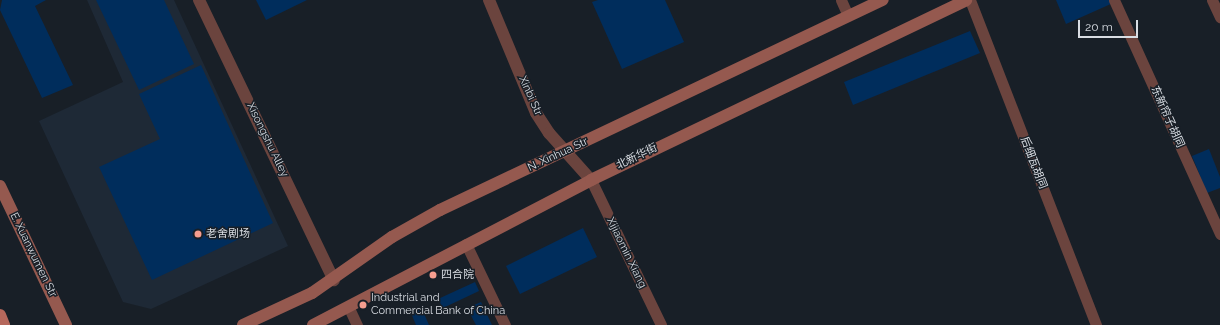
<!DOCTYPE html>
<html>
<head>
<meta charset="utf-8">
<style>
	body { margin:0 }
	#map { position:relative; width:1220px; height:325px; overflow:hidden; background:#181f27; font-family:Raleway,"Noto Sans SC",sans-serif }
	div>[style] { position:absolute }
	[style*='--x'] { left:calc(var(--x)*1px); top:calc(var(--y)*1px); width:calc(var(--w)*1px); rotate:calc(var(--a)*1deg) }
	.built>* { inset:0; background:#1e2936 }
	.building>* { inset:0; background:#002d5c }
	.lane>* { height:11px; margin:-5.5px; padding:0 5.5px; transform-origin:5.5px; border-radius:5.5px; background:#6b443e }
	.street>* { height:12px; margin:-6px; padding:0 6px; transform-origin:6px; border-radius:6px; background:#6b443e }
	.secondary>* { height:12px; margin:-6px; padding:0 6px; transform-origin:6px; border-radius:6px; background:#95594f }
	.primary>* { height:12px; margin:-6px; padding:0 6px; transform-origin:6px; border-radius:6px; background:#b6685c }
	.dots>* { width:11px; height:11px; translate:-50% -50%; box-sizing:border-box; border:2px solid #181f27; border-radius:50% }
	span { translate:-50% -50%; white-space:nowrap; text-align:center; line-height:1.15; -webkit-text-stroke:3px #181f27; paint-order:stroke }
	.street-label { font-size:11px; color:#d9dde3 }
	.poi-label { font-size:11px; color:#d9dde3 }
	.left { translate:0 -50%; text-align:left }
	.scale { position:absolute; left:1078px; top:20px; width:60px; height:18px; box-sizing:border-box; border:2px solid #d9dde3; border-top:0; padding-left:5px; font-size:12px; line-height:14px; white-space:nowrap; color:#d9dde3; -webkit-text-stroke:3px #181f27; paint-order:stroke }
</style>
</head>
<body>
<div id="map">
	<div class="built">
		<i style="clip-path:polygon(87px 0,174px 0,288px 246px,151px 309px,123px 302px,39px 121px,123px 82px)"></i>
	</div>
	<div class="building">
		<i style="clip-path:polygon(2px 0,46px 0,35px 6px,73px 85px,42px 98px,0 10px)"></i>
		<i style="clip-path:polygon(96px 0,164px 0,194px 64px,139px 90px)"></i>
		<i style="clip-path:polygon(256px 0,307px 0,266px 20px)"></i>
		<i style="clip-path:polygon(598px 0,665px 0,684px 42px,622px 69px,592px 2px)"></i>
		<i style="clip-path:polygon(1056px 0,1111px 0,1113px 3px,1066px 24px)"></i>
		<i style="clip-path:polygon(970px 31px,980px 53px,853px 105px,844px 82px)"></i>
		<i style="clip-path:polygon(201px 65px,273px 223px,152px 280px,99px 167px,160px 139px,139px 94px)"></i>
		<i style="clip-path:polygon(1209px 149px,1220px 177px,1220px 188px,1207px 193px,1192px 156px)"></i>
		<i style="clip-path:polygon(583px 228px,597px 257px,520px 294px,506px 266px)"></i>
		<i style="clip-path:polygon(475px 282px,479px 291px,443px 308px,438px 299px)"></i>
		<i style="clip-path:polygon(481px 302px,492px 325px,476px 325px,467px 308px)"></i>
		<i style="clip-path:polygon(422px 309px,429px 325px,416px 325px,411px 313px)"></i>
	</div>
	<div class="lane">
		<i style="--x:841;--y:0;--w:17;--a:66"></i>
		<i style="--x:970;--y:0;--w:349;--a:68.8"></i>
		<i style="--x:1114;--y:0;--w:257;--a:65.6"></i>
		<i style="--x:1212;--y:0;--w:19;--a:65"></i>
		<i style="--x:591;--y:180;--w:161;--a:64.2"></i>
		<i style="--x:466;--y:244;--w:90;--a:64.3"></i>
		<i style="--x:349;--y:308;--w:19;--a:65"></i>
	</div>
	<div class="street">
		<i style="--x:199;--y:0;--w:311;--a:64.3"></i>
		<i style="--x:489;--y:0;--w:122;--a:67.4"></i>
		<i style="--x:536;--y:113;--w:24;--a:57"></i>
		<i style="--x:549;--y:133;--w:63;--a:48.2"></i>
	</div>
	<div class="secondary">
		<i style="--x:0;--y:186;--w:154;--a:64.6"></i>
		<i style="--x:243;--y:325;--w:76;--a:-24.9"></i>
		<i style="--x:312;--y:293;--w:98;--a:-35"></i>
		<i style="--x:392;--y:237;--w:55;--a:-29.4"></i>
		<i style="--x:440;--y:210;--w:490;--a:-25.4"></i>
		<i style="--x:313;--y:325;--w:314;--a:-27.5"></i>
		<i style="--x:591;--y:180;--w:416;--a:-25.6"></i>
	</div>
	<div class="primary">
		<i style="--x:0;--y:315;--w:11;--a:68"></i>
	</div>
	<div class="dots">
		<i style="left:198px;top:234px;background:#f59d8f"></i>
		<i style="left:433px;top:275px;background:#f59d8f"></i>
		<i style="left:363px;top:305px;background:#f59d8f"></i>
	</div>
	<div class="street-label">
		<span style="left:530px;top:96px;rotate:66deg">Xinbi Str</span>
		<span style="left:1167px;top:117px;rotate:66deg">东新帘子胡同</span>
		<span style="left:267px;top:140px;rotate:64deg">Xisongshu Alley</span>
		<span style="left:558px;top:155px;rotate:-25deg">N. Xinhua Str</span>
		<span style="left:637px;top:157px;rotate:-26deg">北新华街</span>
		<span style="left:1033px;top:163px;rotate:69deg">后细瓦胡同</span>
		<span style="left:626px;top:253px;rotate:64deg">Xijiaomin Xiang</span>
		<span style="left:33px;top:255px;rotate:64deg">E. Xuanwumen Str</span>
	</div>
	<div class="poi-label">
		<span class="left" style="left:206px;top:234px">老舍剧场</span>
		<span class="left" style="left:441px;top:275px">四合院</span>
		<span class="left" style="left:371px;top:305px">Industrial and<br>Commercial Bank of China</span>
	</div>
	<div class="scale">20 m</div>
</div>
</body>
</html>
